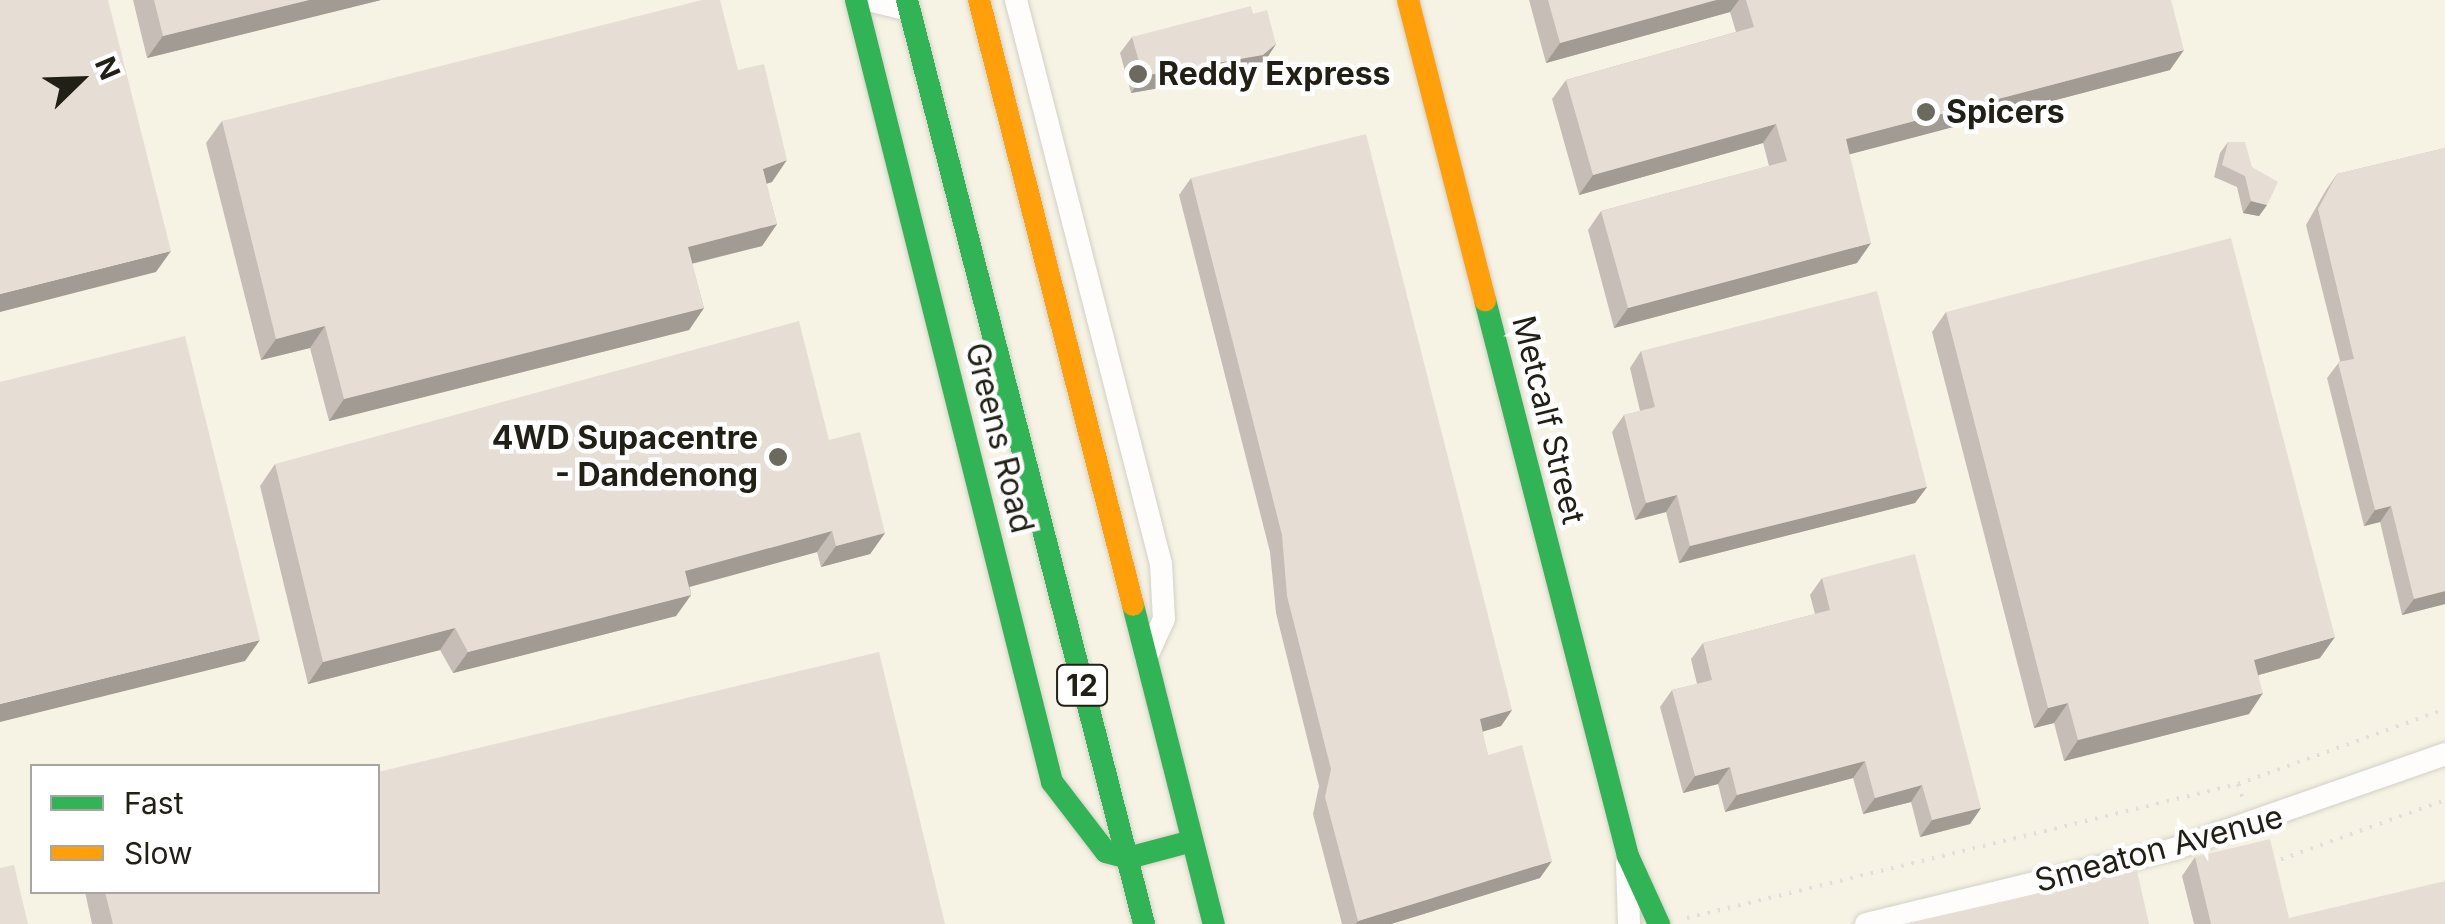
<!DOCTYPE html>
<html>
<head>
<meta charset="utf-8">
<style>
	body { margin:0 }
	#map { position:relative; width:2445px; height:924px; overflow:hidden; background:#f6f3e4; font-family:Inter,sans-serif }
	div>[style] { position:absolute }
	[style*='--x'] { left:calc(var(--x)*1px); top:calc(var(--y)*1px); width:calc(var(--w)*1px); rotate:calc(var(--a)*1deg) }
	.path>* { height:4px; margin-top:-2px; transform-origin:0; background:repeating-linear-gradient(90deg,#e1dfdb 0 2.5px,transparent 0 10.5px) }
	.roads { filter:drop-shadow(0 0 2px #d3d0c5) drop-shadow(0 0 2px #d3d0c5) }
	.street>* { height:22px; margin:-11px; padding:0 11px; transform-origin:11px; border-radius:11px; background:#fefdfb }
	.fast>* { height:22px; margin:-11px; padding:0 11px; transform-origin:11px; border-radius:11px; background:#30b455 }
	.slow>* { height:22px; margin:-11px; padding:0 11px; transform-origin:11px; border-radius:11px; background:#ff9f0a }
	.wall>* { inset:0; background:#c6beb6 }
	.shaded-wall>* { inset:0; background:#a19b94 }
	.building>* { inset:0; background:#e6ddd4 }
	.dots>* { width:28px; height:28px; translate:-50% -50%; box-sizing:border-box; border:5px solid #fff; border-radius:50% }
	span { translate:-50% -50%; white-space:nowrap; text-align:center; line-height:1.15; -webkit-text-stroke:9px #fff; paint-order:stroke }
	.shield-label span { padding:2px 8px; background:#fff; border:2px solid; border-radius:8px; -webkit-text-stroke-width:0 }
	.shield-label { font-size:30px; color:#222016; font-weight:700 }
	.poi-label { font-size:32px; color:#222016; font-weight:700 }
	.left { translate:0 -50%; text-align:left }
	.right { translate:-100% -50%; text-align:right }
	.street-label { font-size:32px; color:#222016 }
	.legend { position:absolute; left:30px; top:764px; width:350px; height:130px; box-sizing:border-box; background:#fff; border:2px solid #a7a6a2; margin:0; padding:12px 18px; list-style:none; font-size:30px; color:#222016 }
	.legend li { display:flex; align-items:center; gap:20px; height:50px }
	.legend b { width:50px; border:2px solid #a7a6a2 }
	.north { position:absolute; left:30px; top:30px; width:100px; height:100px; -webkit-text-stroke:8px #fff; paint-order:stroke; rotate:67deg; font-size:28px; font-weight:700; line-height:40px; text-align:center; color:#222016 }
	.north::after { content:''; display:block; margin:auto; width:35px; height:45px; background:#222016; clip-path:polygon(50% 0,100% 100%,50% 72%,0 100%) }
</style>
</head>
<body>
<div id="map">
	<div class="path">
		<i style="--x:2238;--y:784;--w:20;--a:72"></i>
		<i style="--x:2271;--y:863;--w:185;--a:-19.9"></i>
		<i style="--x:1687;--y:918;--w:567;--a:-13.67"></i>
		<i style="--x:2238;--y:784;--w:220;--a:-19.9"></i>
	</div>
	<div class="roads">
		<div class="street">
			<i style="--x:868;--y:0;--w:42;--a:13.7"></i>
			<i style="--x:1016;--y:0;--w:582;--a:75.58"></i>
			<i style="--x:1161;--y:564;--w:55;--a:86.9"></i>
			<i style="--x:1164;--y:619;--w:43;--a:114.8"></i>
			<i style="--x:1627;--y:863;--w:61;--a:88.1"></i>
			<i style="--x:1866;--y:924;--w:320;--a:-13.7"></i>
			<i style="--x:2177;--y:848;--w:284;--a:-19.3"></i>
		</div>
		<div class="fast">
			<i style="--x:856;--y:0;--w:806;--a:75.93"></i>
			<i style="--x:1052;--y:782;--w:88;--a:52.4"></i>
			<i style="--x:1106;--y:852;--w:23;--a:15"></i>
			<i style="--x:1128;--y:858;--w:66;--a:-14.9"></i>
			<i style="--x:907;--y:0;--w:954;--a:75.61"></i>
			<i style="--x:1485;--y:300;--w:574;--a:75.58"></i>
			<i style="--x:1628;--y:856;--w:75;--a:65.5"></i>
			<i style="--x:1133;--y:605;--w:329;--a:75.8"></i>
		</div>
		<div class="slow">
			<i style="--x:979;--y:0;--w:624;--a:75.72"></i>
			<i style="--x:1408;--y:0;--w:310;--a:75.6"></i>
		</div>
	</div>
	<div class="wall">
		<i style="clip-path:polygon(133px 0,381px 0,147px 58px)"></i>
		<i style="clip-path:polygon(1529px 0,2171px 0,2170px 70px,1849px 154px,1857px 263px,1614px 328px,1588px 230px,1601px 211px,1769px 166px,1763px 143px,1579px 195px,1552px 99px,1566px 80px,1736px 32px,1730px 12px,1546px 63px)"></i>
		<i style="clip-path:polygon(1253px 14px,1276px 44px,1265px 61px,1251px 72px,1131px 93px,1120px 53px,1132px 37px)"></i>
		<i style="clip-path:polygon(738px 70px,772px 182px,766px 184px,777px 224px,762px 246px,692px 264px,704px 308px,689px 330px,329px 421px,310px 348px,261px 360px,206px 143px,222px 121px)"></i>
		<i style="clip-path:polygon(2228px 142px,2252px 167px,2267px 205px,2259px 216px,2243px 213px,2237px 187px,2214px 177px,2220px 153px)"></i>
		<i style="clip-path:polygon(2445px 148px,2445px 604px,2402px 615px,2380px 522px,2364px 526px,2327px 378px,2340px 361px,2306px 225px,2326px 190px,2337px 174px)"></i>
		<i style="clip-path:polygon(1191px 178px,1512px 710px,1501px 726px,1482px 732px,1488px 755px,1540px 878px,1391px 924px,1342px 924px,1313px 814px,1319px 786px,1276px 613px,1270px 552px,1179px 195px)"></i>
		<i style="clip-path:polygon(1946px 312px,2320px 658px,2259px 675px,2249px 714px,2064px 761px,2054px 723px,2034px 728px,1932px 332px)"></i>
		<i style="clip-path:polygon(1641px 351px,1927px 487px,1915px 503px,1679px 563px,1666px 512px,1635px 520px,1612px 432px,1624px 415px,1640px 411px,1630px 368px)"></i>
		<i style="clip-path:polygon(829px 440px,885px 533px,870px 554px,821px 567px,817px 552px,690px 587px,691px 595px,676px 616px,453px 673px,440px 650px,308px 684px,260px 486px,275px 464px)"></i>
		<i style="clip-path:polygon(1822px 578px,1981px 808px,1970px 824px,1920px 837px,1911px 802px,1863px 814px,1853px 778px,1725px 812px,1718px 784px,1683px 793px,1660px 707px,1672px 690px,1697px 684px,1691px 659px,1703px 643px,1815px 614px,1810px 595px)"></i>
		<i style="clip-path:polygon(2195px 857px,2289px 918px,2445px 924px,2194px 924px,2182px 876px)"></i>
		<i style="clip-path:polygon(85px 892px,378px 892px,945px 924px,92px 924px)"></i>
	</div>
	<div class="shaded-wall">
		<i style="clip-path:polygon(309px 0,381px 0,147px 58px,163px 36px)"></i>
		<i style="clip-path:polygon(1716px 0,1739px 0,1730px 12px,1546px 63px,1560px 43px)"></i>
		<i style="clip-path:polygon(1276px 44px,1265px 61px,1251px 72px,1131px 93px,1143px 76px)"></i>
		<i style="clip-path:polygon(2184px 50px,2170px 70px,1832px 159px,1846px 139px)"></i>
		<i style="clip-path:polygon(1776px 124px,1763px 143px,1579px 195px,1593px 175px)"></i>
		<i style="clip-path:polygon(787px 160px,772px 182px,747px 190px,763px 169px)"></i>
		<i style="clip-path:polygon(2251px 201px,2267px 205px,2259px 216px,2243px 213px)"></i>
		<i style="clip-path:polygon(777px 224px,762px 246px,673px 268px,688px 247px)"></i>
		<i style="clip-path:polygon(1871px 243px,1857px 263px,1614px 328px,1628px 308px)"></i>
		<i style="clip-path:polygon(171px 251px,156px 272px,0 312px,0 294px)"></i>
		<i style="clip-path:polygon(704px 308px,689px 330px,329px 421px,344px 399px)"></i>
		<i style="clip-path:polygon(325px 326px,310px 348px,261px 360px,276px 339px)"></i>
		<i style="clip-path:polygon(1927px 487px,1915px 503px,1679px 563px,1690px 546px)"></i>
		<i style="clip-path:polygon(1677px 495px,1666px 512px,1635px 520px,1646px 503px)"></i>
		<i style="clip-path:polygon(2391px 506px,2380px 522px,2364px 526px,2375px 510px)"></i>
		<i style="clip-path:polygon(832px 531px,817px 552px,670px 592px,685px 571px)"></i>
		<i style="clip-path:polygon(885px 533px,870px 554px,821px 567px,836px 546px)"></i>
		<i style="clip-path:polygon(2445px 591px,2445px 604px,2402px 615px,2414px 599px)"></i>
		<i style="clip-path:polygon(691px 595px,676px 616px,453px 673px,468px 652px)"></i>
		<i style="clip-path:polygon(455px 628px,440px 650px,308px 684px,323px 662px)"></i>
		<i style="clip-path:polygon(2335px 637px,2320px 658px,2240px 680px,2254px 660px)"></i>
		<i style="clip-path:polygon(260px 640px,245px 661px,0 722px,0 704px)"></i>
		<i style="clip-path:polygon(2263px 693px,2249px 714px,2064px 761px,2078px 740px)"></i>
		<i style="clip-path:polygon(2068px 703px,2054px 723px,2034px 728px,2048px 708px)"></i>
		<i style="clip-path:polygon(1512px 710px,1501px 726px,1468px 736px,1480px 719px)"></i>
		<i style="clip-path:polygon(1865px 761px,1853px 778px,1725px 812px,1737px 795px)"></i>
		<i style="clip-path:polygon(1730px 767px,1718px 784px,1683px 793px,1695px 776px)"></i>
		<i style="clip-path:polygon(1922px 785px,1911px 802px,1863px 814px,1875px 798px)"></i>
		<i style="clip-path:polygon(1981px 808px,1970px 824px,1920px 837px,1932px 820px)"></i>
		<i style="clip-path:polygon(1552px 861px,1540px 878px,1391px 924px,1356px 924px,1358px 921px)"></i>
	</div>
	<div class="building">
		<i style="clip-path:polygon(0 0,108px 0,171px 251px,0 294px)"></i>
		<i style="clip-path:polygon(154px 0,309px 0,163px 36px)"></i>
		<i style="clip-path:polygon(702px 0,720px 0,738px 70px,764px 64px,787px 160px,763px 169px,777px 224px,688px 247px,704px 308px,344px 399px,325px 326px,276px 339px,222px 121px)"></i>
		<i style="clip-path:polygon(1548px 0,1716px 0,1560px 43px)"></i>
		<i style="clip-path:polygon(1746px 0,2171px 0,2184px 50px,1846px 139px,1871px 243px,1628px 308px,1601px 211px,1787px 161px,1776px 124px,1593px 175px,1566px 80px,1754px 27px)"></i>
		<i style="clip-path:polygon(1251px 6px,1253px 14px,1267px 10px,1276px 44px,1263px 55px,1143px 76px,1132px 37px)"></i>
		<i style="clip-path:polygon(1366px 134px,1512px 710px,1480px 719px,1488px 755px,1522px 745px,1552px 861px,1358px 921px,1325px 797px,1331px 769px,1287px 596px,1282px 535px,1191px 178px)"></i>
		<i style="clip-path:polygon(2228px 142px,2245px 142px,2252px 167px,2278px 182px,2267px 205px,2251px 201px,2245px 176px,2222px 165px)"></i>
		<i style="clip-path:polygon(2445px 148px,2445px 591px,2414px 599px,2391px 506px,2375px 510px,2338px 362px,2354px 359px,2318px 209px,2337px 174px)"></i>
		<i style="clip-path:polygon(2231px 238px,2335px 637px,2254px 660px,2263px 693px,2078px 740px,2068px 703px,2048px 708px,1946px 312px)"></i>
		<i style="clip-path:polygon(1877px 291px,1927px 487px,1690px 546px,1677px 495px,1646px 503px,1624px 415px,1655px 407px,1641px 351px)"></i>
		<i style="clip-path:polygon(799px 321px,829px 440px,860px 432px,885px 533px,836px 546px,832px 531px,685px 571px,691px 595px,468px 652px,455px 628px,323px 662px,275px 464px)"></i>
		<i style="clip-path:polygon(185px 336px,260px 640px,0 704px,0 382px)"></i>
		<i style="clip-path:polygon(1915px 554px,1981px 808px,1932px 820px,1922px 785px,1875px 798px,1865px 761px,1737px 795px,1730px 767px,1695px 776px,1672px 690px,1712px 680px,1703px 643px,1830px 610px,1822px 578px)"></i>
		<i style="clip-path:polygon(879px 652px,945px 924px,113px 924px,105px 892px,378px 892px,378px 772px)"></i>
		<i style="clip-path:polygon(2270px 839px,2289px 918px,2445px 881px,2445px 924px,2211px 924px,2195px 857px)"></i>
		<i style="clip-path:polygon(14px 865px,28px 924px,0 924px,0 868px)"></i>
		<i style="clip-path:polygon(2137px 871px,2149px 924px,1903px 924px)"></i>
	</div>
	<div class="dots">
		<i style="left:1138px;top:74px;background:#6c6a5e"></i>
		<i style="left:1926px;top:112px;background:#6c6a5e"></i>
		<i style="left:778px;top:457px;background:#6c6a5e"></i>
	</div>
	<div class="shield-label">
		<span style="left:1082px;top:685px">12</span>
	</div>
	<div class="poi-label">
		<span class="left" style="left:1158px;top:74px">Reddy Express</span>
		<span class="left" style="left:1946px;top:112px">Spicers</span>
		<span class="right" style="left:758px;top:457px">4WD Supacentre<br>- Dandenong</span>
	</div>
	<div class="street-label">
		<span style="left:1548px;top:420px;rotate:76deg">Metcalf Street</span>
		<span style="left:999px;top:438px;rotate:76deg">Greens Road</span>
		<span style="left:2159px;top:849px;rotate:-15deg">Smeaton Avenue</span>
	</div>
	<ul class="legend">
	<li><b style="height:12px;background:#30b455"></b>Fast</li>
	<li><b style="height:12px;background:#ff9f0a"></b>Slow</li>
	</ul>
	<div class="north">N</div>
</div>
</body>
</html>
